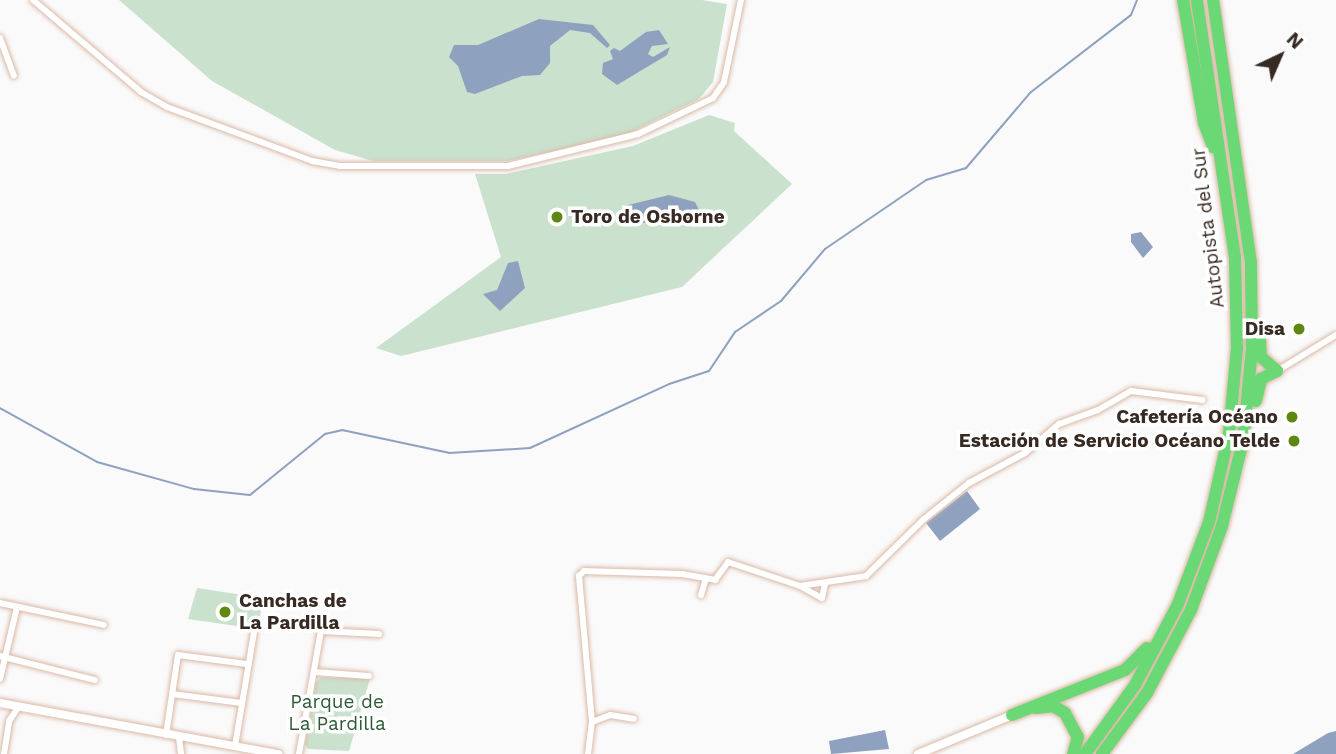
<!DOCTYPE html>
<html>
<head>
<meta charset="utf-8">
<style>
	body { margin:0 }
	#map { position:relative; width:1336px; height:754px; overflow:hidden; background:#fafafa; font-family:"Work Sans",sans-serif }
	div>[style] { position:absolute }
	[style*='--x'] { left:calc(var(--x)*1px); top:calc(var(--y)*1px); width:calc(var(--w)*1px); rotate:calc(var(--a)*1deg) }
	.green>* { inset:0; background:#cae1cd }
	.water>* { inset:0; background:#8ea1bf }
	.stream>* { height:2px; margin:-1px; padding:0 1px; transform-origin:1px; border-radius:1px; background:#8ea1bf }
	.roads { filter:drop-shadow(0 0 2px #dab9a6) drop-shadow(0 0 2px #dab9a6) }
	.minor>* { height:6px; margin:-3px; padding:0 3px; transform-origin:3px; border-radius:3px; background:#fff }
	.tertiary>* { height:8px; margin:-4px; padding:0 4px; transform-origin:4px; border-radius:4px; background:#fff }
	.motorway>* { height:12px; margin:-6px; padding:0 6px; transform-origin:6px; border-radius:6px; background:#6bd876 }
	.dots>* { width:19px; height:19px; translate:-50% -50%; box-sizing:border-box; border:4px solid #fff; border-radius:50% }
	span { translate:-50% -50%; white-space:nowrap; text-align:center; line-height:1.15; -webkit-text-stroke:7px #fff; paint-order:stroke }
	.poi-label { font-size:19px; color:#372a23; font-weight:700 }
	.left { translate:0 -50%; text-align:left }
	.right { translate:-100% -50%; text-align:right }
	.street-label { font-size:19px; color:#372a23 }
	.park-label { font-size:19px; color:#2d5b37 }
	.north { position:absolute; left:1245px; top:21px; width:70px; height:70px; -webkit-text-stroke:5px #fff; paint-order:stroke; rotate:44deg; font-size:19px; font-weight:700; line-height:28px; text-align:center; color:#372a23 }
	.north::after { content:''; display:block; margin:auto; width:24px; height:32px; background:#372a23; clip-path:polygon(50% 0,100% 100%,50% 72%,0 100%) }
</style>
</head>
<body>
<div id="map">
	<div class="green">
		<i style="clip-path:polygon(119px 0,702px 0,727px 4px,713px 82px,699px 99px,625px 135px,508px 161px,373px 161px,335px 150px,212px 81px)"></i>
		<i style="clip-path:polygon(709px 115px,735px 123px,734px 131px,792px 184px,682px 287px,401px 356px,376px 348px,501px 257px,475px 174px,506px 174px,633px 146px)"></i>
		<i style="clip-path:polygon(197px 588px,263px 598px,258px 629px,188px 619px)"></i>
		<i style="clip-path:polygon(321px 677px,370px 679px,349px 751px,308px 749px,305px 745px,316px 682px)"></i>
	</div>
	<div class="water">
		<i style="clip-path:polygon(539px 19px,593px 25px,610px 45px,607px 48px,590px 33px,570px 30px,550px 46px,550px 63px,540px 75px,522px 76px,475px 94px,467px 92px,458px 66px,449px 57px,454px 45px,478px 45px)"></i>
		<i style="clip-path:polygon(659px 30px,668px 44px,652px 46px,648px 54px,653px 57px,670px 47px,667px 55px,617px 85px,602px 74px,603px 63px,613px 59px,610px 51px,614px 48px,620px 51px,646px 32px)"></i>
		<i style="clip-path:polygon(669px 195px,695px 202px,700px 212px,685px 221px,621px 224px,624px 206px)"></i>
		<i style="clip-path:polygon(1141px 232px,1153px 247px,1143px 258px,1131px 242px,1131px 234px)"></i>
		<i style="clip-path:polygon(518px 261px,525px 288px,500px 311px,483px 294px,497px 290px,508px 263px)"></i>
		<i style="clip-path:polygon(967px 491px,980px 509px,940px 541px,926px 523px)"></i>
		<i style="clip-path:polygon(885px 730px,889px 749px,831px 754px,829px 741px)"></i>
		<i style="clip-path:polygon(1336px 731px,1336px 754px,1293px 754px,1328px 733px)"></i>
	</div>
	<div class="stream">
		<i style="--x:0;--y:408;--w:111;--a:29.1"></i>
		<i style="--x:97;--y:462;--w:101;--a:15.6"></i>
		<i style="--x:194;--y:489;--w:56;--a:6.1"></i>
		<i style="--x:250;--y:495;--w:97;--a:-39.1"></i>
		<i style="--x:325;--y:434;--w:17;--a:-13"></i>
		<i style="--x:342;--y:430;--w:109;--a:12.1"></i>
		<i style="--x:449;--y:453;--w:81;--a:-3.5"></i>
		<i style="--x:530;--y:448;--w:153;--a:-24.7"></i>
		<i style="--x:669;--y:384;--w:42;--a:-18"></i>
		<i style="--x:709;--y:371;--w:47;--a:-56.3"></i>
		<i style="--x:735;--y:332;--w:55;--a:-34"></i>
		<i style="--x:781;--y:301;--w:68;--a:-49.8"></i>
		<i style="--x:825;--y:249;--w:122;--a:-34.3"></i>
		<i style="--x:926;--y:180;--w:42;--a:-16.7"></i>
		<i style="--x:966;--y:168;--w:100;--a:-49.5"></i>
		<i style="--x:1031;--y:92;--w:126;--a:-37.6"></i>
		<i style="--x:1131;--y:15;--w:16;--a:-68"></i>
	</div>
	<div class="roads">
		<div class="minor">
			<i style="--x:33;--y:0;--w:142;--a:40.4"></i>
			<i style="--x:141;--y:92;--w:30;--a:30"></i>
			<i style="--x:167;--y:107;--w:155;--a:20.4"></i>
			<i style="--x:312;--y:161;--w:28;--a:10"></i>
			<i style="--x:340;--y:166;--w:168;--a:0"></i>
			<i style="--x:508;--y:166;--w:134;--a:-13.8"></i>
			<i style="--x:638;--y:134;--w:83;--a:-25.6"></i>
			<i style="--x:713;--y:98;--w:19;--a:-55"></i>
			<i style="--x:724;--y:82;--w:84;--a:-78.3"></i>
			<i style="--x:0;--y:38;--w:40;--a:69.8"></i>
			<i style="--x:1277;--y:371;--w:69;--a:-31.4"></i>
			<i style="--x:800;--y:586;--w:25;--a:29"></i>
			<i style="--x:822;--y:598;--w:14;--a:-78"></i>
			<i style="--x:701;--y:595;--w:17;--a:-73"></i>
			<i style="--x:0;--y:603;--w:106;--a:11.9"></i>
			<i style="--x:0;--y:656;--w:98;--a:14.2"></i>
			<i style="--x:314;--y:672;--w:55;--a:4.2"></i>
			<i style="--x:0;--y:679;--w:74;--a:-76.7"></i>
			<i style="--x:172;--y:694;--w:70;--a:7.4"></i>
			<i style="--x:592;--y:722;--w:19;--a:-21"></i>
			<i style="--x:610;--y:715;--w:24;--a:9"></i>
			<i style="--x:166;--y:735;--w:81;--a:-81.5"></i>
			<i style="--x:178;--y:655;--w:69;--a:7.5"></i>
			<i style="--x:179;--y:737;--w:17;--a:83"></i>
			<i style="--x:235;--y:746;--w:116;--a:-80.5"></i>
			<i style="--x:4;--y:754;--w:33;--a:-81"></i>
			<i style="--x:9;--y:721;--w:14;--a:-56"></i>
			<i style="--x:299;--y:754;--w:125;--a:-79.9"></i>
			<i style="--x:321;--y:631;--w:58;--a:3"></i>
			<i style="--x:588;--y:754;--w:32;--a:-83"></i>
			<i style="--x:592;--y:722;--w:147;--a:-95.1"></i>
			<i style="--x:579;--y:576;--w:7;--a:-45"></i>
			<i style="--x:584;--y:571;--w:98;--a:1.8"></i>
			<i style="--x:682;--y:574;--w:34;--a:10"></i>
			<i style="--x:715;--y:580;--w:22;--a:-54"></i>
			<i style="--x:728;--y:562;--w:76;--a:18.4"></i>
			<i style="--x:800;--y:586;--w:67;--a:-8.6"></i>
			<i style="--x:866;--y:576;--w:81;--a:-44.5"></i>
			<i style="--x:924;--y:519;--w:58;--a:-38.7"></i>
			<i style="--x:969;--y:483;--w:64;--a:-28.2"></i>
			<i style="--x:1025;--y:453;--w:45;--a:-40.5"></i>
			<i style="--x:1059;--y:424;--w:41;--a:-19.7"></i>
			<i style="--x:1098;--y:410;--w:38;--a:-30"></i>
			<i style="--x:1131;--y:391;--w:72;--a:7.2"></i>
		</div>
		<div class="tertiary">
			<i style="--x:0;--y:703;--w:283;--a:10.4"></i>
			<i style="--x:918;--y:754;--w:102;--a:-22.5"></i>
		</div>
		<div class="motorway">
			<i style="--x:1183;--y:0;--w:125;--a:80.3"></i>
			<i style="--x:1204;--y:123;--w:26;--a:69"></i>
			<i style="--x:1260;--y:340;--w:17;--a:87"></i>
			<i style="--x:1261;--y:357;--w:21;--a:41"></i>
			<i style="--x:1256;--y:401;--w:23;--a:-77"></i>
			<i style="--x:1261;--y:379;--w:18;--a:-27"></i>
			<i style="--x:1036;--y:708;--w:17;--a:-7"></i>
			<i style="--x:1053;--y:706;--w:14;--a:30"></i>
			<i style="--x:1065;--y:713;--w:27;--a:62"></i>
			<i style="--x:1078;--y:737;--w:18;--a:106"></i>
			<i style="--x:1012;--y:715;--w:122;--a:-21.7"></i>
			<i style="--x:1125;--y:670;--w:31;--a:-45"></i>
			<i style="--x:1085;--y:754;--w:85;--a:-54.1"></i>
			<i style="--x:1135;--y:685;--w:92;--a:-62"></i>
			<i style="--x:1178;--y:604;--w:88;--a:-69.3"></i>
			<i style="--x:1209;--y:522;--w:90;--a:-77.2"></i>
			<i style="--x:1229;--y:434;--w:86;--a:-84.7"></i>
			<i style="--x:1237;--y:348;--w:90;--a:-91.3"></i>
			<i style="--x:1235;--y:258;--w:261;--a:-98.4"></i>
			<i style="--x:1102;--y:754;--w:76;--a:-53.6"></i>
			<i style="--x:1147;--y:693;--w:94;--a:-62.1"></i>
			<i style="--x:1191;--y:610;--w:90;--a:-69.7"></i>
			<i style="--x:1222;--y:526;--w:88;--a:-76.1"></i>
			<i style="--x:1243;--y:441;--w:92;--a:-84.4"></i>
			<i style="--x:1252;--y:349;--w:86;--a:-90.7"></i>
			<i style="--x:1251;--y:263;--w:266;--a:-98.2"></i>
		</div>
	</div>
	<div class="dots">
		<i style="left:557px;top:217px;background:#5f8812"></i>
		<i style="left:1299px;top:329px;background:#5f8812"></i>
		<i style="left:1292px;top:417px;background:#5f8812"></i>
		<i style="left:1294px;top:441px;background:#5f8812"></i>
		<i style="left:225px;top:612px;background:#5f8812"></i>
	</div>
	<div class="poi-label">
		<span class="left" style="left:571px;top:217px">Toro de Osborne</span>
		<span class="right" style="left:1285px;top:329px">Disa</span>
		<span class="right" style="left:1278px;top:417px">Cafetería Océano</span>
		<span class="right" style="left:1280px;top:441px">Estación de Servicio Océano Telde</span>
		<span class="left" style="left:239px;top:612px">Canchas de<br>La Pardilla</span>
	</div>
	<div class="street-label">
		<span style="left:1208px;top:228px;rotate:-97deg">Autopista del Sur</span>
	</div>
	<div class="park-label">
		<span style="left:337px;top:713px">Parque de<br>La Pardilla</span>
	</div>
	<div class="north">N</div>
</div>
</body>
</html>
